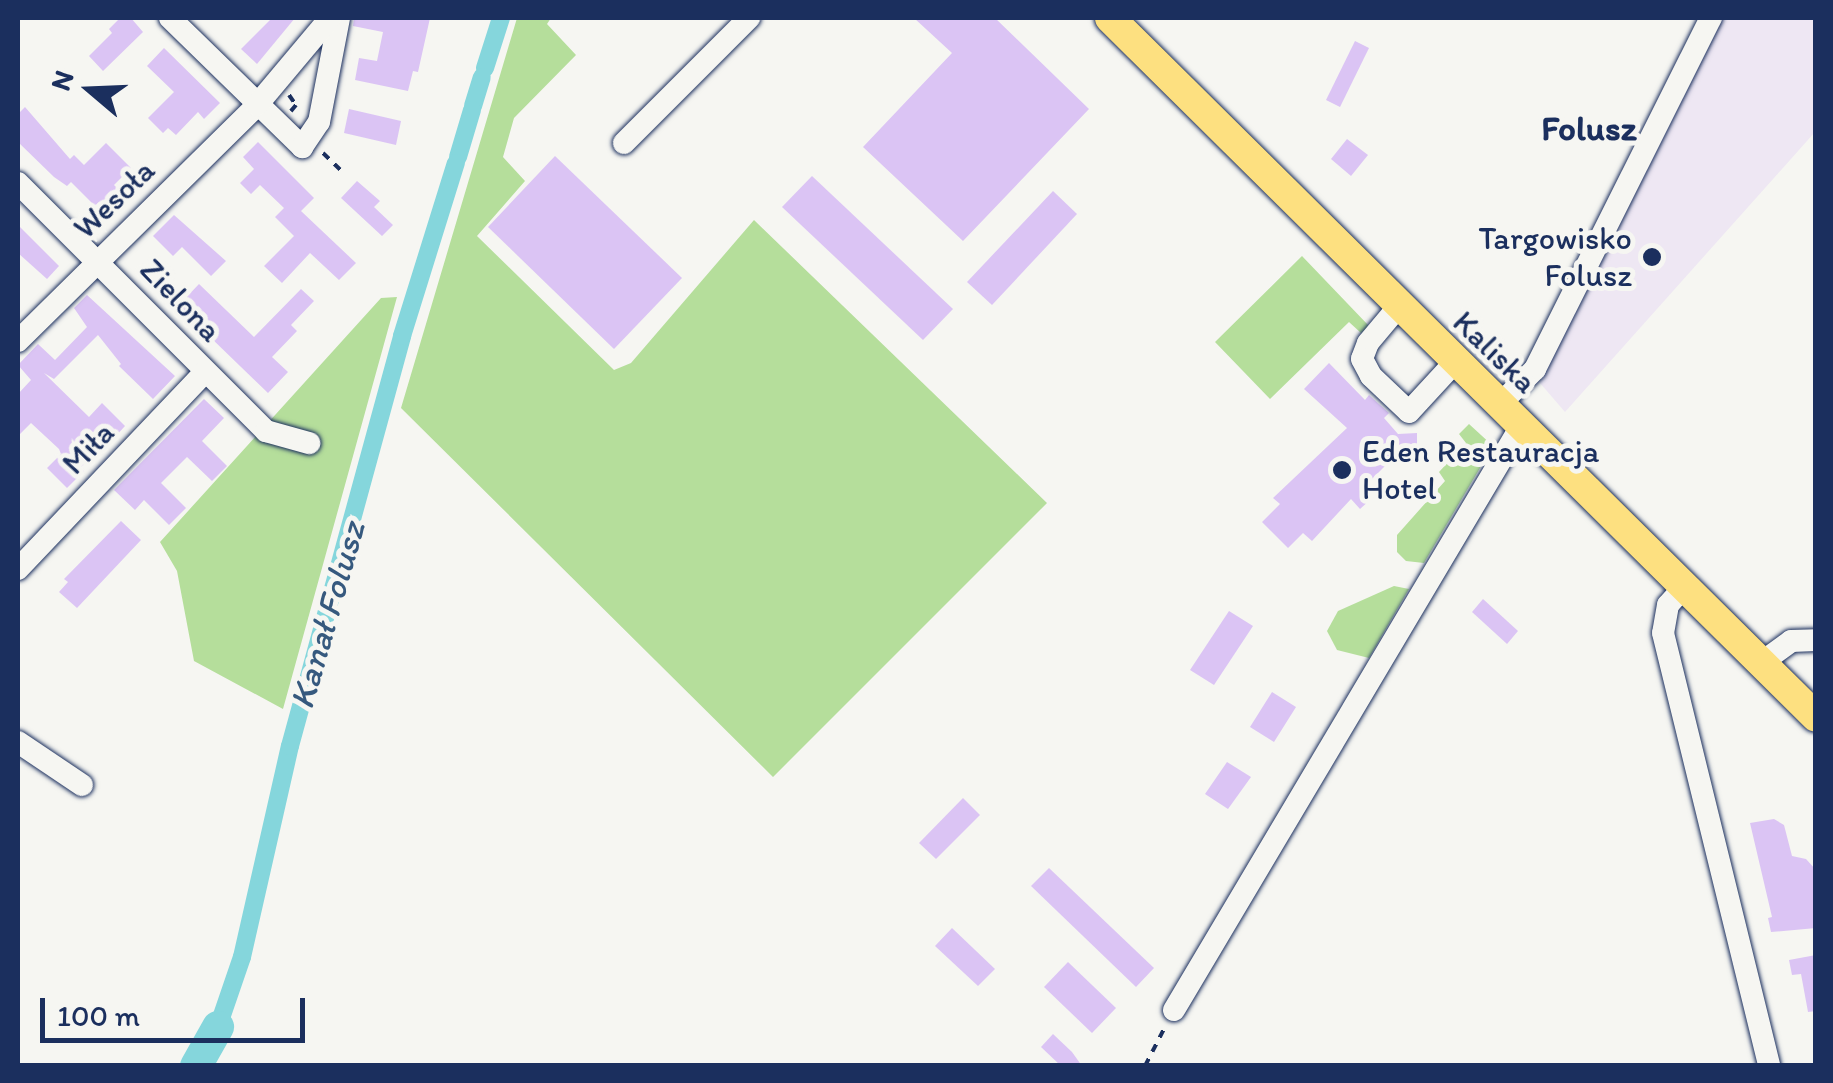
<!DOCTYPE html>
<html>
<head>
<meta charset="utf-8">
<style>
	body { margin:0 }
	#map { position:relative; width:1833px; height:1083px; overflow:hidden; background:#f6f6f2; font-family:Itim,sans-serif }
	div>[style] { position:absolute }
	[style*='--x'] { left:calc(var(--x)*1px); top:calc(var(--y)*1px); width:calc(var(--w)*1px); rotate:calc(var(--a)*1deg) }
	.built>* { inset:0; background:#eee7f3 }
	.green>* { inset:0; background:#b5de9b }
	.canal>* { height:18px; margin:-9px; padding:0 9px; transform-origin:9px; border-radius:9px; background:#85d6dc }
	.river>* { height:32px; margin:-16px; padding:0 16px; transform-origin:16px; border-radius:16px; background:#85d6dc }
	.building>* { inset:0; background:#dbc4f4 }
	.path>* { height:4px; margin-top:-2px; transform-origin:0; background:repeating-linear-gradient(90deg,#1b2f5e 0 8px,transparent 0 16px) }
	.roads { filter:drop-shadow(0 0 2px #1b2f5e) drop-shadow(0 0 2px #1b2f5e) }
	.minor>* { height:22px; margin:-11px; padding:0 11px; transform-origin:11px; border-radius:11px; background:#f6f6f2 }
	.major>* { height:30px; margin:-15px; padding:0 15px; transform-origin:15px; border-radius:15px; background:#fde080 }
	.dots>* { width:28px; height:28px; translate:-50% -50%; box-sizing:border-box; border:5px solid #f6f6f2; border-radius:50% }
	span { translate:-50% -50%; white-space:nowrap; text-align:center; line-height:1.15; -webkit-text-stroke:10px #f6f6f2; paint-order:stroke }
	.street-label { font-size:32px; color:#1b2f5e }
	.poi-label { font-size:32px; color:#1b2f5e }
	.right { translate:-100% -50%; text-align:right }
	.left { translate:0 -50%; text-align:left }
	.neighbourhood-label { font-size:35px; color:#1b2f5e; font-weight:700 }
	.water-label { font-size:35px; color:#36597e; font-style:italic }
	.frame { position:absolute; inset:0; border:20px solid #1b2f5e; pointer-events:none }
	.north { position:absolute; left:40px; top:40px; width:100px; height:100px; -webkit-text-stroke:8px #f6f6f2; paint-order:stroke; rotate:289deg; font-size:28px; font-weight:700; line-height:40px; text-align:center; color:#1b2f5e }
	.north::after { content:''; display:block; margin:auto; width:35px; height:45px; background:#1b2f5e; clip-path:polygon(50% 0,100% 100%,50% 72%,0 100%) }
	.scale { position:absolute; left:40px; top:998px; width:265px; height:45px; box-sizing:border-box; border:5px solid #1b2f5e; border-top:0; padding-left:12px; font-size:30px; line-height:35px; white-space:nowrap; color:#1b2f5e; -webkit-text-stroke:8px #f6f6f2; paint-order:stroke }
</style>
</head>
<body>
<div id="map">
	<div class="built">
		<i style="clip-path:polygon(1715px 18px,1815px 18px,1815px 132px,1565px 412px,1540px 383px)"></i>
	</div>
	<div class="green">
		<i style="clip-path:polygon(517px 18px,551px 18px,547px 24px,576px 55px,514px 118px,503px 157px,525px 181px,477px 236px,614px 370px,631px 363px,754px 220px,1047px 503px,773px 777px,401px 408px)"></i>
		<i style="clip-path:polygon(1302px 256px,1369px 326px,1361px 333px,1349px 322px,1270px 399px,1215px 342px)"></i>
		<i style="clip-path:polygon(397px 297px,283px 709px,194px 661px,177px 571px,160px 542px,381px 298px)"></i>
		<i style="clip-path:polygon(1469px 424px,1493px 446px,1424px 563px,1406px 561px,1397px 552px,1397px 535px,1445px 481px,1439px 472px,1466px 443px,1459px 434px)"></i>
		<i style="clip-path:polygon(1394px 586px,1409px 589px,1369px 658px,1337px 650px,1327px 631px,1338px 611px)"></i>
	</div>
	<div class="canal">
		<i style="--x:485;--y:68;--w:52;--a:-72.3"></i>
		<i style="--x:473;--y:106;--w:30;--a:-73"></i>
		<i style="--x:458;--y:157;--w:49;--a:-73.4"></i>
		<i style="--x:218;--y:1027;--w:74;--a:-71.1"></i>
		<i style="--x:242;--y:957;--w:216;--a:-77.2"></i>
		<i style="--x:290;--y:746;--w:425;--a:-74.7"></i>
		<i style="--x:402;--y:336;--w:181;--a:-72.7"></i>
	</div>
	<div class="river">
		<i style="--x:196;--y:1066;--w:45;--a:-60.6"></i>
	</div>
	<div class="building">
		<i style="clip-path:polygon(120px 18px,131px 18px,143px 32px,103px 71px,89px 56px,112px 33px,109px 29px)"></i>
		<i style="clip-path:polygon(272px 18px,295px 18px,257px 64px,241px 49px)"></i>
		<i style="clip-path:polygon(354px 18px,430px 18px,418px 72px,413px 71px,408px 91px,355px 80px,359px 58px,377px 61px,383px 32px,353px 26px)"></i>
		<i style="clip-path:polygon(914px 18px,995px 18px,1089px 109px,963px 241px,863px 147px,952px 53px)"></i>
		<i style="clip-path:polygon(1355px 41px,1369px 48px,1340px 107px,1326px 100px)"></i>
		<i style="clip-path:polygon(164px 48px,220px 103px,204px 119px,198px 112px,176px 135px,168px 128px,163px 133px,148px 118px,174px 92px,147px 66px)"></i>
		<i style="clip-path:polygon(25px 107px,70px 159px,74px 155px,84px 165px,106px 143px,131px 168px,114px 185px,128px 199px,113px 215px,99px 202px,95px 206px,71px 182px,67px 186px,54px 177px,18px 142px,18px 114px)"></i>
		<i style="clip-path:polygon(349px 109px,401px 121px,396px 145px,344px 133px)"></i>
		<i style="clip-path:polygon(1347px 139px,1368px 155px,1351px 176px,1331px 159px)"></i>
		<i style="clip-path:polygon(258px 142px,314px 198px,301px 211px,356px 263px,339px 280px,310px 253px,282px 283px,264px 266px,294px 236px,275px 217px,284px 208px,260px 185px,251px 194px,240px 183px,254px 169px,243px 157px)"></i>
		<i style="clip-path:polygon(555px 156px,682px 278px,614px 349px,488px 227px)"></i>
		<i style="clip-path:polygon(812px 176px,953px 309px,923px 340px,782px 207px)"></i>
		<i style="clip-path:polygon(357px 181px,380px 201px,374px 207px,393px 225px,382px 236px,341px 198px)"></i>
		<i style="clip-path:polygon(1053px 191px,1077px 214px,992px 305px,967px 282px)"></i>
		<i style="clip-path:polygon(174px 215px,226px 261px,211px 276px,182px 247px,173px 256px,153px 236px)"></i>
		<i style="clip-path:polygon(18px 225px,59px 266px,47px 279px,18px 253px)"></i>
		<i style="clip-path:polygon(199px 284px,254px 337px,301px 289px,314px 301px,291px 325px,297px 331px,272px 357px,288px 372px,268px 393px,178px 306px)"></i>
		<i style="clip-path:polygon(87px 295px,175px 376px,153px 399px,119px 366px,121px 364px,98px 335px,54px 379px,44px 373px,89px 417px,102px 403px,125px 426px,115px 437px,109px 432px,87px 455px,91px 458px,80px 468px,84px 471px,67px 488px,47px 468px,61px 454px,59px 449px,31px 423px,18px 436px,18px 394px,31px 380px,18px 365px,38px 344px,55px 360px,87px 327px,74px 308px)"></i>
		<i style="clip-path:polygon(1329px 363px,1365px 400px,1369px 395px,1389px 413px,1384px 418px,1398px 434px,1417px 433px,1417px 451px,1399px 452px,1362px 489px,1371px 499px,1360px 509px,1351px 499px,1312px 541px,1303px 533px,1288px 548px,1262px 522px,1280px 504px,1273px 498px,1347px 428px,1304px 389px)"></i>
		<i style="clip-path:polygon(204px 399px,224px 418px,202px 441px,227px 466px,212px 481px,187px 457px,161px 483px,186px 508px,169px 525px,144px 500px,135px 510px,114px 490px)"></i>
		<i style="clip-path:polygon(121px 521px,141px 540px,77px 608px,59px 592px,68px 582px,64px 579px)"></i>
		<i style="clip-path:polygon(1483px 599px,1518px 631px,1507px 644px,1472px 612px)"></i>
		<i style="clip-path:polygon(1229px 611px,1253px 626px,1214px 685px,1190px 670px)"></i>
		<i style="clip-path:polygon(1272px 692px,1296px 707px,1274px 742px,1250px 727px)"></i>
		<i style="clip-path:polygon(1227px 762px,1251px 777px,1228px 809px,1205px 794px)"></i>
		<i style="clip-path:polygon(963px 798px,980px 815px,936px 859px,919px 843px)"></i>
		<i style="clip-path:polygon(1774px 819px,1784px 825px,1792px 856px,1806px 859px,1816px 870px,1816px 928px,1771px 932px,1768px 918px,1772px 917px,1750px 823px)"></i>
		<i style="clip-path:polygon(1049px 868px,1154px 968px,1136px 987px,1031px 886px)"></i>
		<i style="clip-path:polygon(952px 928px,995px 969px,978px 986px,935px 946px)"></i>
		<i style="clip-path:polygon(1816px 955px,1816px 1011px,1808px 1012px,1801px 974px,1792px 975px,1789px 960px)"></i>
		<i style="clip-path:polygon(1068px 962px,1116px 1008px,1092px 1033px,1044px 987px)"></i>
		<i style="clip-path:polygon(1053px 1034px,1072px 1052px,1082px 1066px,1061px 1066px,1041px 1047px)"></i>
	</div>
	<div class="path">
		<i style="--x:289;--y:95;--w:12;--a:55"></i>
		<i style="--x:296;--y:105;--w:8;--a:130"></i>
		<i style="--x:323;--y:153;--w:28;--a:44"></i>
		<i style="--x:1145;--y:1066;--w:46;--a:-62.9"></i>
	</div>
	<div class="roads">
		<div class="minor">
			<i style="--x:170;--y:18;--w:185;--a:44.3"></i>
			<i style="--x:302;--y:147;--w:30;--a:-56"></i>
			<i style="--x:319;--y:122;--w:106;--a:-79.1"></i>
			<i style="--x:624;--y:143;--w:177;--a:-45"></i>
			<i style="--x:18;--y:183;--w:351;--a:45"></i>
			<i style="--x:266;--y:431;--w:45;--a:15.6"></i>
			<i style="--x:1399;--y:306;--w:48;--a:130"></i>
			<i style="--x:1368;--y:343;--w:17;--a:111"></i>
			<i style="--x:1362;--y:359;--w:19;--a:62"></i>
			<i style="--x:1371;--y:376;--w:52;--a:43.5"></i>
			<i style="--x:1409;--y:412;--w:68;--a:-47.4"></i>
			<i style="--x:18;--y:341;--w:336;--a:-44.6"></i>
			<i style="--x:257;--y:105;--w:114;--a:-50"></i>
			<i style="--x:1499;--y:405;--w:51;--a:-45"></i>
			<i style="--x:1535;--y:369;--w:393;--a:-63.4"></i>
			<i style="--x:18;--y:569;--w:272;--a:-46.5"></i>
			<i style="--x:1685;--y:586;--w:25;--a:132"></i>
			<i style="--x:1668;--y:605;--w:28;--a:100"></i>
			<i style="--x:1663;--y:633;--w:446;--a:76.2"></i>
			<i style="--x:1761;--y:663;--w:37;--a:-36"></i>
			<i style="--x:1791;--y:641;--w:25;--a:-2"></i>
			<i style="--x:18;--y:742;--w:77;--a:33.9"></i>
			<i style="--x:1174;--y:1010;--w:679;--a:-59.28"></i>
		</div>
		<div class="major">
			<i style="--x:1110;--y:18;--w:993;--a:44.71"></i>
		</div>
	</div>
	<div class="dots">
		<i style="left:1652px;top:257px;background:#1b2f5e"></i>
		<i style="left:1342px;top:470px;background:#1b2f5e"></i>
	</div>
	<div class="street-label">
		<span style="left:114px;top:199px;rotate:-44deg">Wesoła</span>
		<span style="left:181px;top:300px;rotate:46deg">Zielona</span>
		<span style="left:1495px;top:352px;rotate:44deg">Kaliska</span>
		<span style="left:88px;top:448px;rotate:-46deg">Miła</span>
	</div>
	<div class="poi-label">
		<span class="right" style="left:1632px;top:257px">Targowisko<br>Folusz</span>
		<span class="left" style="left:1362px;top:470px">Eden Restauracja<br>Hotel</span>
	</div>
	<div class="neighbourhood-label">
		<span style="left:1589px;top:128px">Folusz</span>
	</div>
	<div class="water-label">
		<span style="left:327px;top:615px;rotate:-74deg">Kanał Folusz</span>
	</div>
	<div class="frame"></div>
	<div class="north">N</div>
	<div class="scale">100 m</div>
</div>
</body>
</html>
